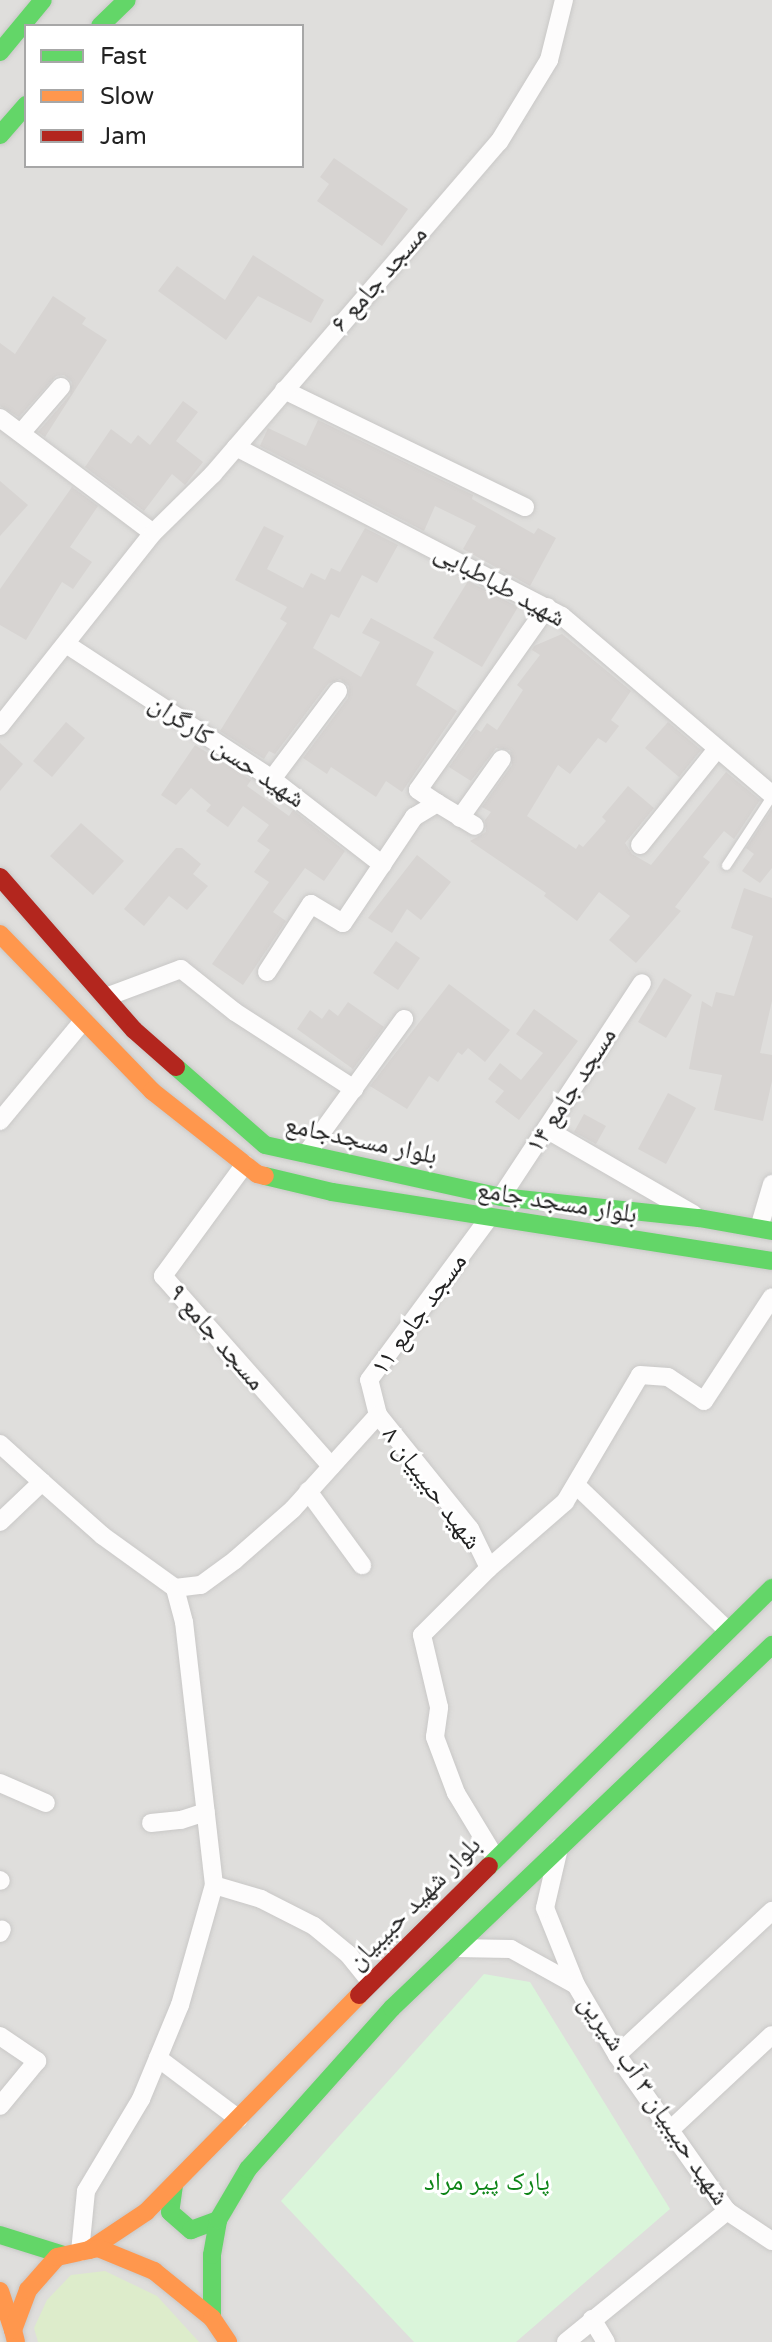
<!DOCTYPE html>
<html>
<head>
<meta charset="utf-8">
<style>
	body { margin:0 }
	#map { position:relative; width:772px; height:2342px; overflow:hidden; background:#f0eeeb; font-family:"Varela Round","Noto Naskh Arabic",sans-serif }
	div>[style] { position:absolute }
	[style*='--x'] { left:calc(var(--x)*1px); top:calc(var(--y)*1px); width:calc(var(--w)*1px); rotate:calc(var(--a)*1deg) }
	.residential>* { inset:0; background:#dfdedc }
	.grass>* { inset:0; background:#ddeccb }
	.park>* { inset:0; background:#daf5da }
	.building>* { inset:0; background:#d7d4d2 }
	.roads { filter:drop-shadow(0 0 2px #c9c8c7) drop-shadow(0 0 2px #c9c8c7) }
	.lane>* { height:9px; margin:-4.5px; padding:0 4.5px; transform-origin:4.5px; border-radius:4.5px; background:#fdfcfc }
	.street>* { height:18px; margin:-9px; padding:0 9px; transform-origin:9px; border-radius:9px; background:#fdfcfc }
	.fast>* { height:18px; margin:-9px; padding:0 9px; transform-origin:9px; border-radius:9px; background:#63d668 }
	.slow>* { height:18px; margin:-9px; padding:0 9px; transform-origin:9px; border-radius:9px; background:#ff974d }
	.jam>* { height:18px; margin:-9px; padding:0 9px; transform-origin:9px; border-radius:9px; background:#b3261e }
	span { translate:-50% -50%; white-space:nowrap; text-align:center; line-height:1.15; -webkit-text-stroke:6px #fff; paint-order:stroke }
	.street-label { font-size:26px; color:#222 }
	.park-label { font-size:26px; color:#0c8416 }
	.legend { position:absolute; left:24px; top:24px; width:280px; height:144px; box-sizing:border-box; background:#fff; border:2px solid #a7a7a7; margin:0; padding:10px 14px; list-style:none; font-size:24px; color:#222 }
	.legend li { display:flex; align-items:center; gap:16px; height:40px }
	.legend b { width:40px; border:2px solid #a7a7a7 }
</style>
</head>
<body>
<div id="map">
	<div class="residential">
		<i style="clip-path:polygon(evenodd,0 0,772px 0,772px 2342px,0 2342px,0 0,26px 26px,302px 26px,302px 166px,26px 166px,26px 26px)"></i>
	</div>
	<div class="grass">
		<i style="clip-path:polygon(105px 2271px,157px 2296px,199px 2342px,38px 2342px,34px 2328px,47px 2300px,71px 2275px)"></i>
	</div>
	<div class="park">
		<i style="clip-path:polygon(484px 1974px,530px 1982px,670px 2209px,516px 2342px,414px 2342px,281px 2201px)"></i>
	</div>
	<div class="building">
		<i style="clip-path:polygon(334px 158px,408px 209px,382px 246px,317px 201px,329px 184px,320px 177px)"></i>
		<i style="clip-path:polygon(253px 255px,324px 300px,311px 323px,258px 296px,226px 340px,158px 291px,177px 266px,225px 300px)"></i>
		<i style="clip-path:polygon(53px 296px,86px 318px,82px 324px,107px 340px,45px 437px,38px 432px,70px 395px,72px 382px,64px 375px,56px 376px,19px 417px,0 406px,0 343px,15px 354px)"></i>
		<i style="clip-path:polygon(183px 401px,198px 412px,176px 441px,203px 462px,185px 485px,172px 474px,144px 511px,85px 467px,111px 429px,131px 444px,138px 435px,150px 445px)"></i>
		<i style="clip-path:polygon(318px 420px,473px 495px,472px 499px,534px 534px,538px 528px,556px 538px,530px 586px,463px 549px,476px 526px,435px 506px,424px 531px,260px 446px,268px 428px,306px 446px)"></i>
		<i style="clip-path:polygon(0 481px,28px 505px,0 536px)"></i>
		<i style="clip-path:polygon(72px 487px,98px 506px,70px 547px,92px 562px,73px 589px,62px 582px,26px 640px,0 625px,0 589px)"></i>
		<i style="clip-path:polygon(264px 526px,284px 536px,267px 569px,303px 588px,311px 573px,325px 580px,331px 568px,340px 572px,365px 528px,398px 545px,377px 583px,362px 575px,339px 618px,331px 614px,313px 648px,361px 677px,380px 642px,362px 633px,371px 618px,434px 652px,416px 685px,457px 711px,402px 792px,386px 781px,376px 797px,331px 767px,327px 774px,303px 758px,348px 698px,349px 686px,340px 679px,328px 684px,275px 754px,269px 751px,264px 759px,220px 731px,287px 623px,280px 619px,287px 607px,235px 580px)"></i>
		<i style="clip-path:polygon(468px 581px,518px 607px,482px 667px,433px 638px)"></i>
		<i style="clip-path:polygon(562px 634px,631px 691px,611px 720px,619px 726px,606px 743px,598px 738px,570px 774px,558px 765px,527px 816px,576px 849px,579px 844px,583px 847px,606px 821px,602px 817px,628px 786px,654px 808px,625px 843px,632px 854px,651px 865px,726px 772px,760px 800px,734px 839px,724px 831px,703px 857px,710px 862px,675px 907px,681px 911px,636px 963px,609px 940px,630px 916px,599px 892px,577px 921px,544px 896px,546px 893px,470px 841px,486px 832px,485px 820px,491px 812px,482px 807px,512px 765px,510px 750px,496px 748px,471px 781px,449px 767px,476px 729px,481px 732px,487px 723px,497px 730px,523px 690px,517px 685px,540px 655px,532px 650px,534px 646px)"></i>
		<i style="clip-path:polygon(66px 722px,85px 738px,52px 777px,33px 761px)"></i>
		<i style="clip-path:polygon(668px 722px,701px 750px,679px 777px,645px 748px)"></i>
		<i style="clip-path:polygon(0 743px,23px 764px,0 791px)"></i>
		<i style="clip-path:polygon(195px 745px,251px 780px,247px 786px,289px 816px,293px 810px,345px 851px,324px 881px,305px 868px,273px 912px,286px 921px,243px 985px,212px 964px,269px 882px,254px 872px,270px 850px,257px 841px,269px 825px,243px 806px,228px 827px,206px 811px,211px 805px,191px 788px,176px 805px,161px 795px)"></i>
		<i style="clip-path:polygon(772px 809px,772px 868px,760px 883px,742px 871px,754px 854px,746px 848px)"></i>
		<i style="clip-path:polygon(81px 823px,124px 861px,93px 895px,50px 856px)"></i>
		<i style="clip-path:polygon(176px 848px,182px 848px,201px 864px,193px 874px,208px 886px,187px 910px,169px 896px,144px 926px,124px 909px)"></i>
		<i style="clip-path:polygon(417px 855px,451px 882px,421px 920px,407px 909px,392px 933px,368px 918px)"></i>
		<i style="clip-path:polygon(744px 888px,772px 898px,772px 1001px,760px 1053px,772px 1055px,772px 1081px,763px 1121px,714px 1110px,722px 1075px,689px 1069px,702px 1001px,712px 1007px,716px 992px,734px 996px,753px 936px,731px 928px)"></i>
		<i style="clip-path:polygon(396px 941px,420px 958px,398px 990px,373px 973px)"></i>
		<i style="clip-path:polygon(664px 978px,692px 995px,666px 1038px,638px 1022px)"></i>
		<i style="clip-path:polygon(449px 984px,510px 1030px,485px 1062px,468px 1048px,462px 1055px,458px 1052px,438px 1082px,429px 1076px,407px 1109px,370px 1086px)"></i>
		<i style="clip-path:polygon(348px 1002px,384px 1027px,353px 1069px,297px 1029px,310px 1010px,322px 1019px,329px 1009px,338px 1016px)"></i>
		<i style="clip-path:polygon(534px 1009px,578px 1041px,519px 1120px,495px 1102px,504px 1091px,488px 1079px,500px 1063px,521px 1080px,543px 1053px,516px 1034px)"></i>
		<i style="clip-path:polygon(668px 1093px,696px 1108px,666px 1164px,638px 1149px)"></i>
		<i style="clip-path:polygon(584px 1114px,606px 1126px,596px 1144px,574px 1132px)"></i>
	</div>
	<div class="roads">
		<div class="lane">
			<i style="--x:726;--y:865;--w:84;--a:-56.7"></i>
		</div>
		<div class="street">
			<i style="--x:284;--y:390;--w:268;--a:25.9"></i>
			<i style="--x:0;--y:418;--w:191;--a:36.9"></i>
			<i style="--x:21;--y:433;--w:61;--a:-49"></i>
			<i style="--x:236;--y:447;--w:367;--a:27.4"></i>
			<i style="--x:562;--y:616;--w:276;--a:40.4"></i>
			<i style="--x:66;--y:644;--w:246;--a:33.2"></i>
			<i style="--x:272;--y:779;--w:140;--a:37.8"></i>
			<i style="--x:0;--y:726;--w:246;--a:-51.6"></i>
			<i style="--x:153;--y:533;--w:84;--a:-44.5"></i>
			<i style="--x:213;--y:474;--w:438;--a:-49.3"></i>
			<i style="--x:499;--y:142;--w:96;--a:-58.6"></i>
			<i style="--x:549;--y:60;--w:62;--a:-76"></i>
			<i style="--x:272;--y:779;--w:110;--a:-53.1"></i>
			<i style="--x:437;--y:803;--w:23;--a:-146"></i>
			<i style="--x:418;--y:790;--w:224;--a:-54.8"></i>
			<i style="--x:460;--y:818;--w:72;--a:-54.6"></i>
			<i style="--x:640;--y:845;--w:123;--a:-51.3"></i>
			<i style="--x:267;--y:972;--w:81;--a:-57.1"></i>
			<i style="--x:311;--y:904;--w:37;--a:31"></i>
			<i style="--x:343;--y:923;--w:128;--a:-56.2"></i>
			<i style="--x:414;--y:817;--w:27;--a:-31"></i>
			<i style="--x:437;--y:803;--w:44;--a:31.2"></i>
			<i style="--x:106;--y:997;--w:80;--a:-20.5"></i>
			<i style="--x:181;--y:969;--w:69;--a:38.5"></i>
			<i style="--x:235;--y:1012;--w:142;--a:32.9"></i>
			<i style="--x:0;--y:1121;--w:130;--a:-50.3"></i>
			<i style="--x:546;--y:1129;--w:170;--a:30"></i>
			<i style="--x:306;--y:1154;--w:167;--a:-54"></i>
			<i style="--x:245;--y:1164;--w:139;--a:126.2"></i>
			<i style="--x:163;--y:1276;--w:254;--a:48.5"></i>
			<i style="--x:501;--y:1197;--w:256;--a:-56.6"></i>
			<i style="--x:759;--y:1228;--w:46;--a:-73.5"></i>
			<i style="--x:378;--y:1415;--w:36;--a:-104"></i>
			<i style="--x:369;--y:1380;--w:202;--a:-53.5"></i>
			<i style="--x:0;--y:1444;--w:57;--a:42.1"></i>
			<i style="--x:42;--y:1482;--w:58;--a:136.4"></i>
			<i style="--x:42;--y:1482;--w:81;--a:41.5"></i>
			<i style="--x:103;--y:1536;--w:89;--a:35.8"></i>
			<i style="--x:577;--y:1486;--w:208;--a:43.8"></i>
			<i style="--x:308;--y:1491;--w:92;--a:53.9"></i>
			<i style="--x:0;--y:1783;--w:50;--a:23.5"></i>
			<i style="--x:151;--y:1823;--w:30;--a:-6"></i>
			<i style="--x:181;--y:1820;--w:26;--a:-18"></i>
			<i style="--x:496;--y:1859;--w:77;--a:-121.2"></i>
			<i style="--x:456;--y:1793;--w:60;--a:-110.6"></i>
			<i style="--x:435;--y:1737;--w:30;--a:-82"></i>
			<i style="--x:439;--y:1707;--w:74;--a:-103.3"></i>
			<i style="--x:422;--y:1635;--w:95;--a:-45"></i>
			<i style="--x:489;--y:1568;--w:101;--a:-41"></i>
			<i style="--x:565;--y:1502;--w:147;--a:-59.4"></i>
			<i style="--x:640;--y:1375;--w:28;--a:4"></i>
			<i style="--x:668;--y:1377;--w:43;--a:33.7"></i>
			<i style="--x:704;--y:1401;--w:124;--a:-56.8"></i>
			<i style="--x:0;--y:1880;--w:1;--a:45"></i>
			<i style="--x:214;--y:1885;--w:49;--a:16.6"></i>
			<i style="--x:261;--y:1899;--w:59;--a:27"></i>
			<i style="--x:314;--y:1926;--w:44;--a:39.5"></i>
			<i style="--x:348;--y:1954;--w:36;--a:51"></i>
			<i style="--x:0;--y:1933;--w:4;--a:-63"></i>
			<i style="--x:455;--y:1948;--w:56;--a:1"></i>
			<i style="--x:511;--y:1949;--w:74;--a:29"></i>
			<i style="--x:576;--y:1985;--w:83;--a:-111.9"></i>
			<i style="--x:545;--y:1908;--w:62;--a:-76.9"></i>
			<i style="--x:576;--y:1985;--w:81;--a:59.6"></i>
			<i style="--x:617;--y:2055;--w:191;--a:54.8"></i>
			<i style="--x:727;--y:2211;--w:54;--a:33.7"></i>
			<i style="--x:0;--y:2036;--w:45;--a:34"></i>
			<i style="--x:37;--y:2061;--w:58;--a:129.4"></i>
			<i style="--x:617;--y:2055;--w:212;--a:-42.9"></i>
			<i style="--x:158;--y:2058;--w:101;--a:37"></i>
			<i style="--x:670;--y:2130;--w:139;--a:-43"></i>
			<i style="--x:80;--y:2252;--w:61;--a:-84.4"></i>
			<i style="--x:86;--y:2191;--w:107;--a:-59.1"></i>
			<i style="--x:141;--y:2099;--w:102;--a:-67.5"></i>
			<i style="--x:180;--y:2005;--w:125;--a:-74.2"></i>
			<i style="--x:214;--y:1885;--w:265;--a:-96.5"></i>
			<i style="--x:184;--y:1622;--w:35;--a:-105"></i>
			<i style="--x:175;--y:1588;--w:26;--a:-7"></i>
			<i style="--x:201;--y:1585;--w:42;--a:-36.3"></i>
			<i style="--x:235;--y:1560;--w:77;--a:-41.3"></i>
			<i style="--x:293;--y:1509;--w:127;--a:-47.9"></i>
			<i style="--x:378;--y:1415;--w:146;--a:51.1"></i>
			<i style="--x:470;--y:1529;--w:43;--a:64"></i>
			<i style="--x:592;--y:2319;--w:27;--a:59"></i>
			<i style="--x:566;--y:2342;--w:208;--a:-39.1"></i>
		</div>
		<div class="fast">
			<i style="--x:100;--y:26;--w:37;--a:-44"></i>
			<i style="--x:0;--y:52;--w:67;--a:-50.4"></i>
			<i style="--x:0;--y:135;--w:40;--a:-49"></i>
			<i style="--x:176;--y:1067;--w:118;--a:41.2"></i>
			<i style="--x:265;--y:1145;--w:242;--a:12.4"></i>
			<i style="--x:501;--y:1197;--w:199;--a:6.1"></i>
			<i style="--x:699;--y:1218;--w:74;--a:10.1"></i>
			<i style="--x:265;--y:1176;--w:69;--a:13.4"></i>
			<i style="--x:332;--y:1192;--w:445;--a:8.9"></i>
			<i style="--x:489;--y:1866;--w:397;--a:-44.5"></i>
			<i style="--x:174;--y:2185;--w:27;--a:98"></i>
			<i style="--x:170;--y:2212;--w:28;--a:41"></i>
			<i style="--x:191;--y:2230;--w:29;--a:-20"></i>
			<i style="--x:0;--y:2235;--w:67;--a:17.4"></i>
			<i style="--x:212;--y:2318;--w:63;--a:-90"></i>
			<i style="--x:212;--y:2255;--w:36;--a:-80"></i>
			<i style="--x:218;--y:2220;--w:59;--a:-59.5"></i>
			<i style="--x:248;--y:2169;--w:216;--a:-48.2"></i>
			<i style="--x:392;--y:2008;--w:526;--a:-43.69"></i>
		</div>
		<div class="slow">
			<i style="--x:0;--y:934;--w:219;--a:45.9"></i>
			<i style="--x:152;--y:1091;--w:134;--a:38.3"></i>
			<i style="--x:257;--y:1174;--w:8;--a:14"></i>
			<i style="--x:89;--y:2250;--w:69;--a:-33.7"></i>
			<i style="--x:146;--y:2212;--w:304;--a:-45.5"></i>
			<i style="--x:0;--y:2291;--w:41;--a:71.6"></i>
			<i style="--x:16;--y:2342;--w:12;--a:-104"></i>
			<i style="--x:13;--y:2330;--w:43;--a:-69.4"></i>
			<i style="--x:28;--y:2290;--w:44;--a:-48.7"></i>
			<i style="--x:57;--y:2257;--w:42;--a:-12.4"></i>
			<i style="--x:98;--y:2248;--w:61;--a:22.3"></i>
			<i style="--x:154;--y:2271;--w:75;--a:39"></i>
			<i style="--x:212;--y:2318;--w:29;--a:56"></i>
		</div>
		<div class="jam">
			<i style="--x:0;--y:877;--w:203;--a:48.8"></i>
			<i style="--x:134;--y:1030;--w:56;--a:41.4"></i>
			<i style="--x:359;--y:1995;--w:183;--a:-44.8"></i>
		</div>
	</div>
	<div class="street-label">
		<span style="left:379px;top:279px;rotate:-49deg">مسجد جامع ۶</span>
		<span style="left:500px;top:585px;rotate:29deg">شهید طباطبایی</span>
		<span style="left:227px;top:751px;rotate:34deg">شهید حسن کارگران</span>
		<span style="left:571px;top:1090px;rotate:-57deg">مسجد جامع ۱۴</span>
		<span style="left:361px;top:1140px;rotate:12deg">بلوار مسجدجامع</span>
		<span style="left:557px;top:1202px;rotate:9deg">بلوار مسجد جامع</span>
		<span style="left:419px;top:1314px;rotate:-54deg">مسجد جامع ۱۱</span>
		<span style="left:217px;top:1337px;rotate:49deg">مسجد جامع ۹</span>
		<span style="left:432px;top:1488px;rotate:53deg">شهید حبیبیان ۸</span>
		<span style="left:414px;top:1903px;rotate:-45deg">بلوار شهید حبیبیان</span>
		<span style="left:654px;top:2100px;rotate:56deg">شهید حبیبیان ۳ آب شیرین</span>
	</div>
	<div class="park-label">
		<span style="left:487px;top:2182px">پارک پیر مراد</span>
	</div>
	<ul class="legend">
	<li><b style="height:10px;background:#63d668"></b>Fast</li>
	<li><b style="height:10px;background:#ff974d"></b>Slow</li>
	<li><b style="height:10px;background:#b3261e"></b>Jam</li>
	</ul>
</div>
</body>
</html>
